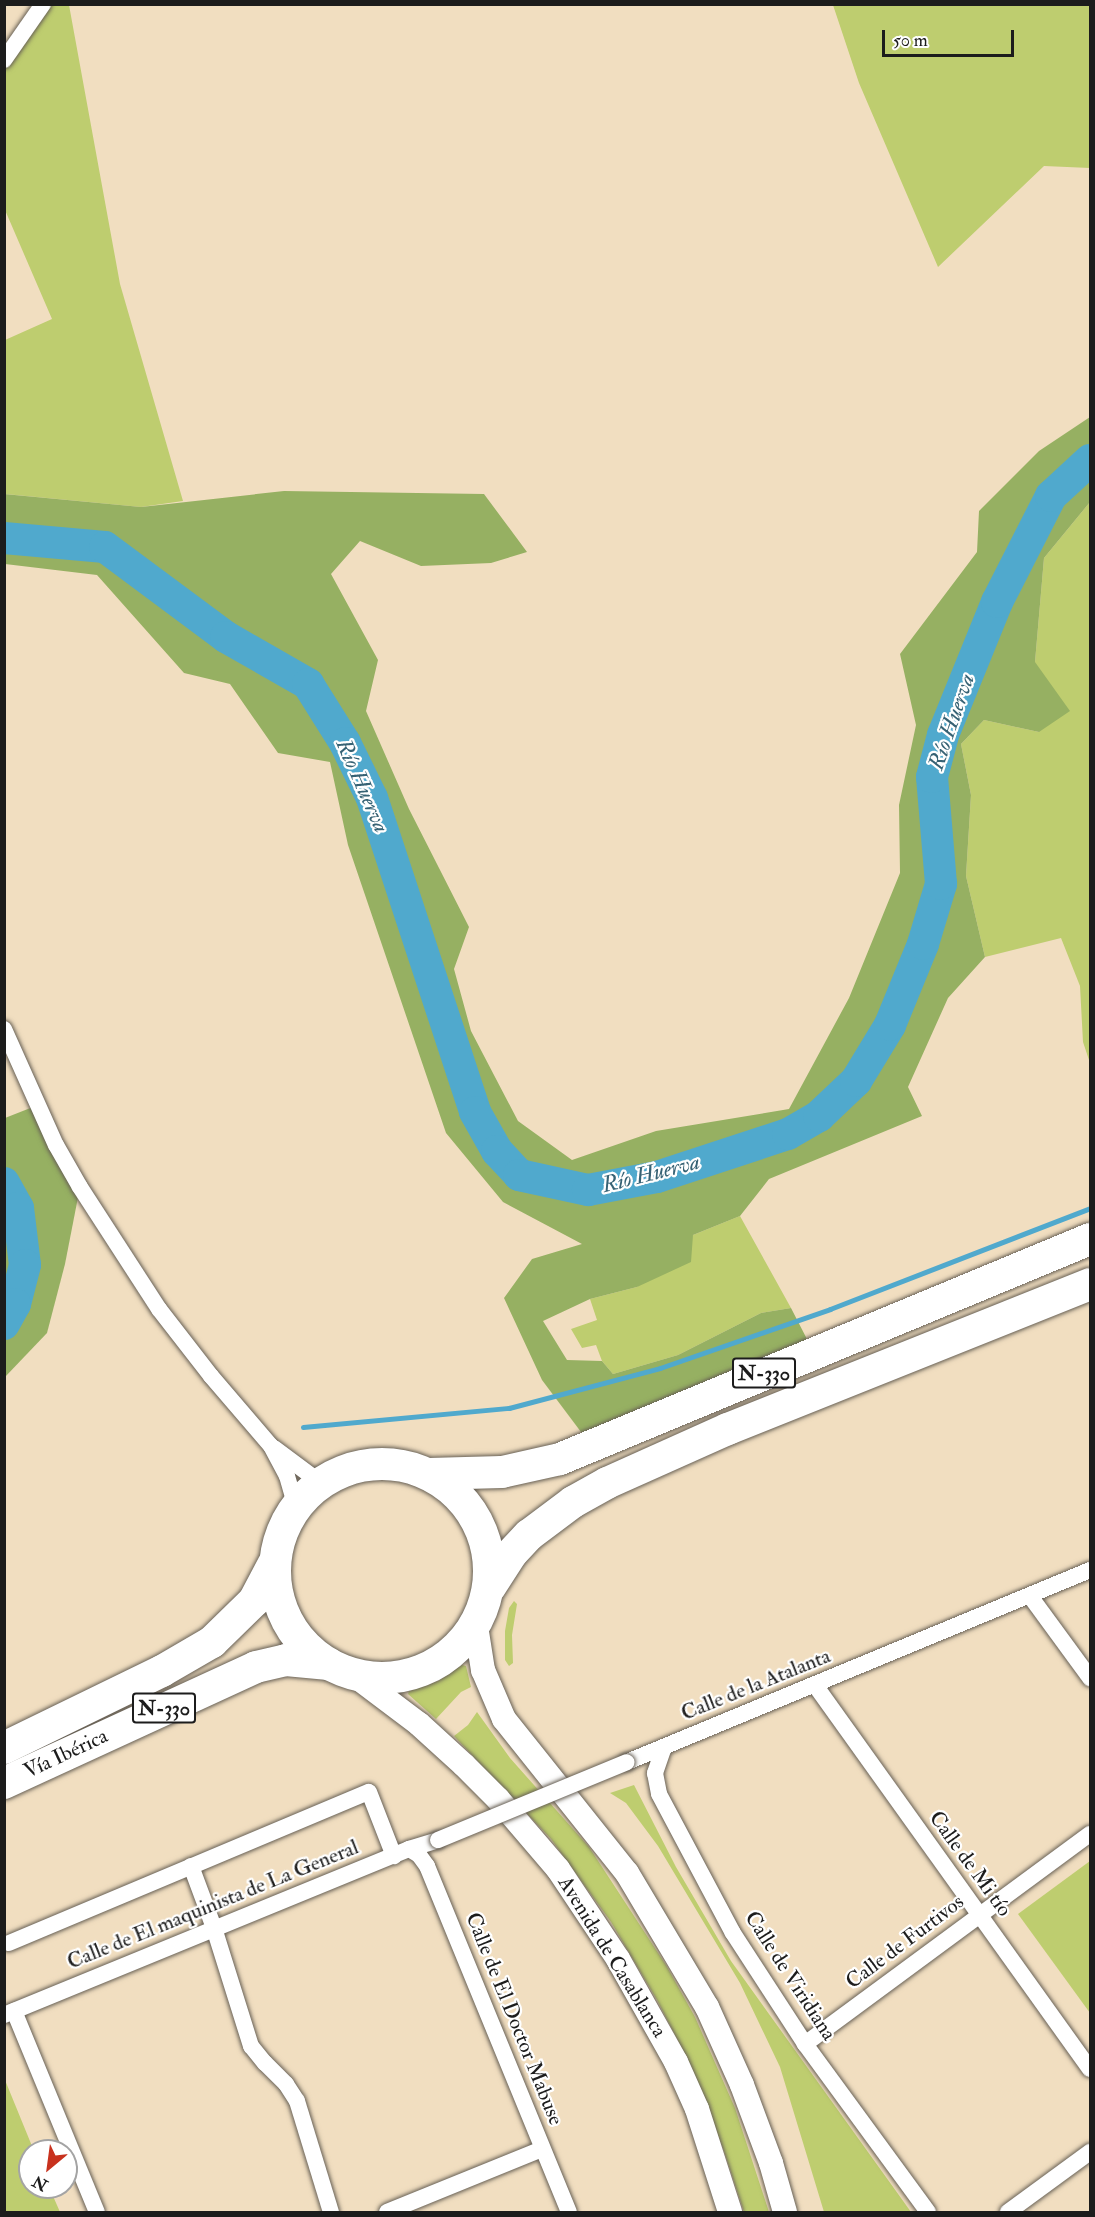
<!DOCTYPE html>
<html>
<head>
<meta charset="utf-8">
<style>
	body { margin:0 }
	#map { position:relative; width:1095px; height:2217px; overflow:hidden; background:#f1dec0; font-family:"IM FELL Double Pica",serif }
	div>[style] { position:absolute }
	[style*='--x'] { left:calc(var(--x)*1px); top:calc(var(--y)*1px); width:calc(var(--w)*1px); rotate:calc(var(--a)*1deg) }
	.green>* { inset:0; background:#becd6f }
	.forest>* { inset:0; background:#96b062 }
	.stream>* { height:5px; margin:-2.5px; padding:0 2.5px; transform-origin:2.5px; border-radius:2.5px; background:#50a9cd }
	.river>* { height:32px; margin:-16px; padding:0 16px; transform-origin:16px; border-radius:16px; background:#50a9cd }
	.roads { filter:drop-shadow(0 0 2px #676055) drop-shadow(0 0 2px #676055) }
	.street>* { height:16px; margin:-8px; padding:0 8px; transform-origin:8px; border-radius:8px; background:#fff }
	.secondary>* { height:24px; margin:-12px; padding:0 12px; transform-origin:12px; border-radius:12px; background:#fff }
	.highway>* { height:32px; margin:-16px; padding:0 16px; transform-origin:16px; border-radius:16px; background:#fff }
	.highway>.ring { margin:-16px; padding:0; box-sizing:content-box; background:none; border:32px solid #fff; border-radius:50% }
	.bridges { filter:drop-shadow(0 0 2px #676055) drop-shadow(0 0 2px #676055) }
	.street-bridge>* { height:16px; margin:-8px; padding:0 8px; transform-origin:8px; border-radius:8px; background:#fff }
	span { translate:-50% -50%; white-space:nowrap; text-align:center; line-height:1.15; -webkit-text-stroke:4.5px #fff; paint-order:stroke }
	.shield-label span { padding:2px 4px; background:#fff; border:2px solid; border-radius:4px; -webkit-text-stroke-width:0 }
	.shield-label { font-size:20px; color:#1c1c1c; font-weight:700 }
	.street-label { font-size:21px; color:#1c1c1c }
	.water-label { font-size:22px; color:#366274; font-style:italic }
	.frame { position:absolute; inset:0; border:6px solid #1c1c1c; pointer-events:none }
	.north { position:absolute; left:18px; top:2139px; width:60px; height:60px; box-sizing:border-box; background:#fff; border:2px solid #a4a4a4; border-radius:50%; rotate:209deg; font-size:16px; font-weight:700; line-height:24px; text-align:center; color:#1c1c1c }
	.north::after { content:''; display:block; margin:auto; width:21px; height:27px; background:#c8321e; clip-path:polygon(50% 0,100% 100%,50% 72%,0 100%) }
	.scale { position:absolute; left:882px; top:30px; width:132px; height:27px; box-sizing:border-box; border:3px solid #1c1c1c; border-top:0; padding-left:8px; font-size:18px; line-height:21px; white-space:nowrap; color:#1c1c1c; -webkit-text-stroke:4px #fff; paint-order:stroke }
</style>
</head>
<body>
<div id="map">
	<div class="green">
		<i style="clip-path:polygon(43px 5px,69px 5px,120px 284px,183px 501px,141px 507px,5px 494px,5px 340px,52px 319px,5px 210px,4px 60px)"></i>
		<i style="clip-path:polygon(833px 5px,1090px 5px,1090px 168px,1044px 166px,938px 267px,859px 83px)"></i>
		<i style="clip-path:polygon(1090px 502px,1090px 1063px,1083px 1042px,1080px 986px,1061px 938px,985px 957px,966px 876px,971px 795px,961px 744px,984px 720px,1039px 732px,1035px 662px,1044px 558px)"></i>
		<i style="clip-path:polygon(740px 1216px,791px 1308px,761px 1313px,678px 1355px,613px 1374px,602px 1361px,596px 1345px,582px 1348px,571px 1329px,597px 1320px,590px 1299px,637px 1287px,693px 1235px)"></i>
		<i style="clip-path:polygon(514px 1601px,517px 1604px,512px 1635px,513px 1663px,509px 1666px,505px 1660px,505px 1631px,509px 1608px)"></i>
		<i style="clip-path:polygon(462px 1665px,466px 1666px,471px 1687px,461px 1692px,436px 1719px,408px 1694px,409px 1691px,438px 1681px)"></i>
		<i style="clip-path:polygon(477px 1712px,510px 1758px,589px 1847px,666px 1965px,695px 2017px,735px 2108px,769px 2212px,744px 2212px,724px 2151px,688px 2060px,657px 2000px,611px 1922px,551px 1839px,454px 1736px,468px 1725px)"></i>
		<i style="clip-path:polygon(634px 1785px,676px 1867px,731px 1961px,911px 2212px,824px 2212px,780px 2067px,740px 1983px,658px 1846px,626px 1803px,610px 1793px)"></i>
		<i style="clip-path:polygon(1090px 1861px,1090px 2013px,1018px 1914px)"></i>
		<i style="clip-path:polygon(5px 2080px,34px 2151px,30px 2151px,30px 2187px,49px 2187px,60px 2212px,5px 2212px)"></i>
	</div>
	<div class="forest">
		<i style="clip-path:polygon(1090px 417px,1090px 502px,1044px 558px,1035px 662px,1070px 711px,1039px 732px,984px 720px,961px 744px,971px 795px,966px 876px,985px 957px,948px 998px,908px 1087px,922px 1116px,769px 1179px,740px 1216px,693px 1235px,691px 1262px,637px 1287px,590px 1299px,543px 1321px,567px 1360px,602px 1361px,613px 1374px,678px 1355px,761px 1313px,791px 1308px,810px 1345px,587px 1440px,542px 1380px,504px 1298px,532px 1259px,582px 1244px,503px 1202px,446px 1133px,348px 845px,330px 762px,278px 753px,230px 684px,184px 673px,97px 575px,5px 564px,4px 494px,141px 507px,284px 491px,484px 494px,527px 552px,491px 563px,421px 566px,360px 541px,331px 574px,378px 660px,366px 711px,409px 809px,469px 927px,454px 969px,471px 1031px,518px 1121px,572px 1160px,656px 1131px,789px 1109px,849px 998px,900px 873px,899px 805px,916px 725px,900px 654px,977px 552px,979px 511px,1039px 451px)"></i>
		<i style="clip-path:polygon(38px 1105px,80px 1187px,65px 1264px,47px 1333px,5px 1377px,5px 1118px)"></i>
	</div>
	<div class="stream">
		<i style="--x:303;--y:1427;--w:207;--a:-5.3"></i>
		<i style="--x:509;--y:1408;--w:156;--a:-14.8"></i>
		<i style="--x:660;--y:1368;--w:180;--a:-19.1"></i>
		<i style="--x:830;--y:1309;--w:279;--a:-21.2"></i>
	</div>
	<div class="river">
		<i style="--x:4;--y:538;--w:101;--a:5.1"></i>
		<i style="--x:105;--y:547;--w:151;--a:36.6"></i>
		<i style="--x:226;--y:637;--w:95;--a:29.8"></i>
		<i style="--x:308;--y:684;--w:70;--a:57.9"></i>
		<i style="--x:345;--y:743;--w:61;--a:63.9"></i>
		<i style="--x:372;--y:798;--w:330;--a:71.8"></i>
		<i style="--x:475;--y:1112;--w:45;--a:60.6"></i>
		<i style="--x:497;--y:1151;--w:33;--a:47"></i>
		<i style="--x:519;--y:1175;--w:71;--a:12.3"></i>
		<i style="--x:588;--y:1190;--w:70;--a:-10.7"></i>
		<i style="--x:657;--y:1177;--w:138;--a:-18.2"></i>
		<i style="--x:788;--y:1134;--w:36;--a:-30"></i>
		<i style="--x:819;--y:1116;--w:51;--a:-43.4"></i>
		<i style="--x:856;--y:1081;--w:66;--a:-58.7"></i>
		<i style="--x:890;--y:1025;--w:87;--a:-67.8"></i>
		<i style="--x:923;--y:944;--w:63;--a:-73.3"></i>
		<i style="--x:941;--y:884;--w:107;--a:-94.8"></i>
		<i style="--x:932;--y:777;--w:43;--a:-75.3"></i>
		<i style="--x:943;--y:735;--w:144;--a:-67.9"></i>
		<i style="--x:997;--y:602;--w:119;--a:-63"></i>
		<i style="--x:1051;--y:496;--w:53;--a:-42.7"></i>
		<i style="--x:4;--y:1183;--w:29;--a:61"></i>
		<i style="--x:18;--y:1208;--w:57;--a:83"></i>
		<i style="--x:25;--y:1265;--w:40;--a:104.4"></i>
		<i style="--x:15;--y:1304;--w:23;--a:119"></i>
	</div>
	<div class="roads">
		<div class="street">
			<i style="--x:4;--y:60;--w:68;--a:-55.1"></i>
			<i style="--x:4;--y:1029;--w:127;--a:65.9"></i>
			<i style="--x:56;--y:1145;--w:48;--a:60.3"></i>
			<i style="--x:80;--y:1187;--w:145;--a:57.1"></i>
			<i style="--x:159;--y:1309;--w:85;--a:52.2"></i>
			<i style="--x:211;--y:1376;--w:92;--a:49.4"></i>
			<i style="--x:271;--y:1446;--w:34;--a:62"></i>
			<i style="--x:287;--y:1476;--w:33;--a:74"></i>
			<i style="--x:274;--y:1448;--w:59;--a:36.7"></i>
			<i style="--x:1030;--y:1596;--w:102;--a:53.8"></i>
			<i style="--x:815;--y:1685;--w:472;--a:54.4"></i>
			<i style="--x:664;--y:1747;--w:28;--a:109"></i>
			<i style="--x:655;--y:1773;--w:21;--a:79"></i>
			<i style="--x:659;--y:1794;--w:157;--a:62"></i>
			<i style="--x:733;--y:1933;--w:132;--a:57"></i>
			<i style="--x:805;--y:2044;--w:208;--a:53.8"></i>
			<i style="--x:627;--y:1762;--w:501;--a:-22.52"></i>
			<i style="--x:409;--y:1849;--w:12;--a:31"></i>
			<i style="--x:419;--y:1855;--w:14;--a:54"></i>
			<i style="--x:427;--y:1866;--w:374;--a:67.7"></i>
			<i style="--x:191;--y:1866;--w:66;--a:69.6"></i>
			<i style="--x:214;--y:1928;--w:124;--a:72.6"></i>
			<i style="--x:251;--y:2046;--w:22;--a:51"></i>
			<i style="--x:265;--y:2063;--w:30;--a:45"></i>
			<i style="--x:286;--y:2084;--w:20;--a:57"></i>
			<i style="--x:297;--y:2101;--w:116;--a:73"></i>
			<i style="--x:9;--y:1943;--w:390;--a:-22.8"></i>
			<i style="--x:369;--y:1792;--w:69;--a:68.7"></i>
			<i style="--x:14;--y:2011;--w:217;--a:67.6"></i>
			<i style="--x:4;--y:2015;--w:438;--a:-22.3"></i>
			<i style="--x:409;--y:1849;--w:30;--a:-17"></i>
			<i style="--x:805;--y:2044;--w:354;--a:-36.4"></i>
			<i style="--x:387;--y:2212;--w:167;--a:-22.1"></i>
			<i style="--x:1008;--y:2212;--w:102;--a:-36.2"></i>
		</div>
		<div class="secondary">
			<i style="--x:476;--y:1626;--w:45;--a:81"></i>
			<i style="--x:483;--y:1670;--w:53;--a:66.8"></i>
			<i style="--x:504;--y:1719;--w:197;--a:51.4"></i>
			<i style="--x:627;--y:1873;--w:156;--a:59.2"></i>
			<i style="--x:707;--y:2007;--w:85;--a:65.8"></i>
			<i style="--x:742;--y:2085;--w:83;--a:69.6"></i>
			<i style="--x:771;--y:2163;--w:51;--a:74.1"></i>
			<i style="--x:350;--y:1672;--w:86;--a:37"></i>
			<i style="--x:419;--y:1724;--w:61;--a:42.3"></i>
			<i style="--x:464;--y:1765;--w:48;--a:45"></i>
			<i style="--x:498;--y:1799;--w:92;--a:49.4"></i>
			<i style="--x:558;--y:1869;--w:108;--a:56.3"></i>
			<i style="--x:618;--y:1959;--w:118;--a:60.6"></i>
			<i style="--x:676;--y:2062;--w:51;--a:65.9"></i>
			<i style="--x:697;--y:2109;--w:108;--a:72.2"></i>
		</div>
		<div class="highway">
			<i class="ring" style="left:275px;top:1464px;width:182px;height:182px"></i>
			<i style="--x:429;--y:1474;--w:73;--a:-1.6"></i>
			<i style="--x:502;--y:1472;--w:59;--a:-12.6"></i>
			<i style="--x:560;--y:1459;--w:574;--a:-22.54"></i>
			<i style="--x:490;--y:1587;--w:40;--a:-57.1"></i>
			<i style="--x:512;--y:1553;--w:25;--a:-47"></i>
			<i style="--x:529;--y:1535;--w:55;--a:-36.9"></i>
			<i style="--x:573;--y:1502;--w:39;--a:-29"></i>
			<i style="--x:607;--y:1483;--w:133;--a:-24.1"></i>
			<i style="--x:728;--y:1429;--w:390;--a:-21.8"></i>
			<i style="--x:4;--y:1748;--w:176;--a:-26"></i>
			<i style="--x:162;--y:1671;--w:58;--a:-30.1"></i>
			<i style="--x:212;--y:1642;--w:59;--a:-44.3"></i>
			<i style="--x:254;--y:1601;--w:41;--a:-62.2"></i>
			<i style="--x:4;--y:1783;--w:277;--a:-24.7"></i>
			<i style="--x:256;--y:1667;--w:31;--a:-13"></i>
			<i style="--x:286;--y:1660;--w:43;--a:5.3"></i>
		</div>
	</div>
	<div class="bridges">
		<div class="street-bridge">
			<i style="--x:438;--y:1840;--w:204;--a:-22.4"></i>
		</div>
	</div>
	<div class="shield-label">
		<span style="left:764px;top:1373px">N-330</span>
		<span style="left:164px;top:1708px">N-330</span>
	</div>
	<div class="street-label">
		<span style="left:756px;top:1685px;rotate:-22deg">Calle de la Atalanta</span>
		<span style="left:66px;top:1754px;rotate:-25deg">Vía Ibérica</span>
		<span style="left:970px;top:1864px;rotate:54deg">Calle de Mi tío</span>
		<span style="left:213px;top:1905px;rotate:-22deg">Calle de El maquinista de La General</span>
		<span style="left:905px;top:1942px;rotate:-37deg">Calle de Furtivos</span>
		<span style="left:612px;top:1957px;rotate:58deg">Avenida de Casablanca</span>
		<span style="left:790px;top:1976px;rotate:57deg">Calle de Viridiana</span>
		<span style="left:514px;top:2019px;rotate:68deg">Calle de El Doctor Mabuse</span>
	</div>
	<div class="water-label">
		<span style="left:952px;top:722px;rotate:-71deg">Río Huerva</span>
		<span style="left:362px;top:786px;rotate:66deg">Río Huerva</span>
		<span style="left:651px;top:1174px;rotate:-14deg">Río Huerva</span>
	</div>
	<div class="frame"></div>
	<div class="north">N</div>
	<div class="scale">50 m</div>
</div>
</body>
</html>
